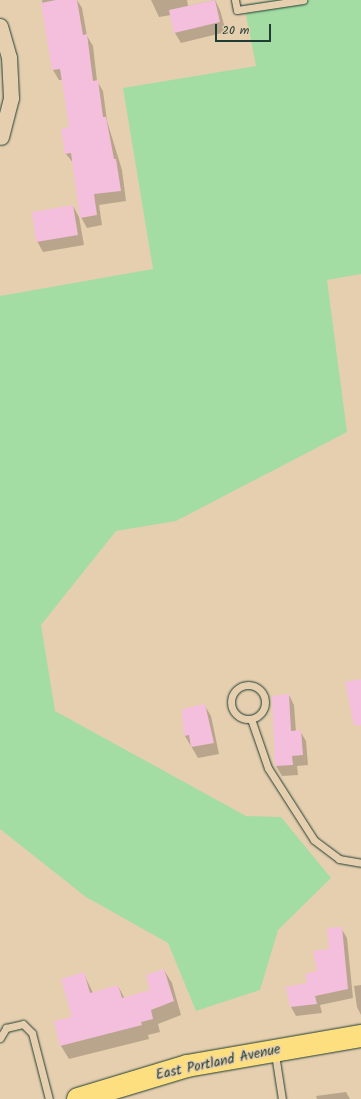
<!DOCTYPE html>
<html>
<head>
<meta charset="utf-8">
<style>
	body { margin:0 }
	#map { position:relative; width:361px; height:1099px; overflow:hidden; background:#e6cfaf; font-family:Kalam,sans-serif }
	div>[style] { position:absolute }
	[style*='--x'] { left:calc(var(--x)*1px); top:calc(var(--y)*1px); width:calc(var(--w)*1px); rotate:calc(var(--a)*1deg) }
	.green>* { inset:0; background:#a3dda3 }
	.shadow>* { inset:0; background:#0003 }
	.building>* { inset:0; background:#f4bfdc }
	.roads { filter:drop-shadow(0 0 1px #1f3d34) drop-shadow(0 0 1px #1f3d34) }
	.service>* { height:7px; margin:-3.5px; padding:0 3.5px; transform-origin:3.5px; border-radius:3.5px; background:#e6cfaf }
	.service>.ring { margin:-3.5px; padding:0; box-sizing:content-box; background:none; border:7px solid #e6cfaf; border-radius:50% }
	.minor>* { height:15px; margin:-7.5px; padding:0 7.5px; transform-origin:7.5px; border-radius:7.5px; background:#e6cfaf }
	.primary>* { height:22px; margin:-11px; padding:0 11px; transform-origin:11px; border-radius:11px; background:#fedf80 }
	span { translate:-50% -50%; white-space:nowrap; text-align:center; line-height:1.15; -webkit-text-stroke:3px #e6cfaf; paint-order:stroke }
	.street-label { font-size:14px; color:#1f3d34 }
	.scale { position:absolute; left:215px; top:24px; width:56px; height:18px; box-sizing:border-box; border:2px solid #1f3d34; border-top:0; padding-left:5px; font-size:12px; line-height:14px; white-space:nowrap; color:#1f3d34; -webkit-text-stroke:3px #e6cfaf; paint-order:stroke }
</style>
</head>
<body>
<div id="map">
	<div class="green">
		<i style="clip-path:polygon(276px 0,361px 0,361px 274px,327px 280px,347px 432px,176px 521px,116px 531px,41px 625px,55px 711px,246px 816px,281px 817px,331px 878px,278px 930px,260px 990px,196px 1011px,168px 943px,86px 897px,0 829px,0 296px,153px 269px,123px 88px,256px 66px,244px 5px)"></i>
	</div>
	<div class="shadow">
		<i style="clip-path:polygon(42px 0,77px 0,82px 8px,87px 36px,93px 46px,97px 81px,103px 91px,107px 121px,122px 170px,126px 201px,99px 205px,102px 225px,87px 228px,81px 217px,74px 164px,66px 154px,62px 130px,70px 128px,63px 80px,59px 80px,53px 70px)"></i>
		<i style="clip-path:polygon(151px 0,187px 0,188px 6px,215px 0,220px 10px,226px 32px,181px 43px,175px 33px,171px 15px,159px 17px)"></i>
		<i style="clip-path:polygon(73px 206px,79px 217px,84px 245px,43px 252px,37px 241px)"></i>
		<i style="clip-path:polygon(289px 695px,294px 705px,296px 732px,300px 731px,306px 741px,308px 765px,297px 766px,298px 775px,282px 776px,276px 766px)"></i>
		<i style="clip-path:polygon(205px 706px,211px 716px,219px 754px,198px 758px,185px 736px)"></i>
		<i style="clip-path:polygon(341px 928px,347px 938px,353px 998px,320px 1005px,322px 1013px,296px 1016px,291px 1007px,287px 988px,308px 983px,319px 972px)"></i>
		<i style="clip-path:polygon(164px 970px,172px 983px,181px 1015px,158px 1024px,160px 1032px,148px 1035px,149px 1039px,69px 1059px,61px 1046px,74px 1018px,84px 974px,93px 993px,118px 986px,125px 999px,151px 991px)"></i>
		<i style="clip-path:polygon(361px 985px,361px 1015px,357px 1007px,354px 986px)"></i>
		<i style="clip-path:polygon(346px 1092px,350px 1099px,317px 1099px,316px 1096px)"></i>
	</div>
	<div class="building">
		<i style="clip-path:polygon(56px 0,77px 0,83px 35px,87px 34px,93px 81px,98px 80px,103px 117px,106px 117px,114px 159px,116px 159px,121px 191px,94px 194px,97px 215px,80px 218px,71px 153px,65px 154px,61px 129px,69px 127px,60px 69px,52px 70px,41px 3px)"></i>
		<i style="clip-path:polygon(215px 0,220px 22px,174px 33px,169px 10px)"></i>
		<i style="clip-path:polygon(73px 205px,78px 235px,36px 242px,32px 212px)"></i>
		<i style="clip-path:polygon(361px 679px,361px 725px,354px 726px,345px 682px)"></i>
		<i style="clip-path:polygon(289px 694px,291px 731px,301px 730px,303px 755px,292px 756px,293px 765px,275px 766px,272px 696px)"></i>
		<i style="clip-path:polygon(205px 704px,214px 743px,191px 747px,189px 735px,184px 736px,182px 709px)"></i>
		<i style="clip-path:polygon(342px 927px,348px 989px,315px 996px,317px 1004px,290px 1007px,286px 987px,307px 983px,305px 974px,317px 971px,313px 951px,329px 949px,327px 928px)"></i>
		<i style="clip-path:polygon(164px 969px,174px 1001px,151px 1010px,153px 1019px,141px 1022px,142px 1025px,60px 1046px,54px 1021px,72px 1017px,61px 979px,84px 972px,90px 993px,118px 985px,122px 998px,150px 990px,146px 975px)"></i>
	</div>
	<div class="roads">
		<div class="service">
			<i style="--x:235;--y:0;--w:10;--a:79"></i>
			<i style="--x:237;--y:10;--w:67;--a:-8.6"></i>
			<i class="ring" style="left:231px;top:685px;width:27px;height:27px"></i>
			<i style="--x:251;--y:719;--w:52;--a:70.9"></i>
			<i style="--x:268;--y:768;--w:85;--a:57.4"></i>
			<i style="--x:314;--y:840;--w:31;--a:37"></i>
			<i style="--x:339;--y:859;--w:22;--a:10"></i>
			<i style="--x:0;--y:1038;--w:12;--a:-59"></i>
			<i style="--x:6;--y:1028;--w:17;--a:-13"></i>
			<i style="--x:23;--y:1024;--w:13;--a:45"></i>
			<i style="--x:32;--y:1033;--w:68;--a:75.6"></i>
			<i style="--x:275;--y:1054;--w:46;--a:81.2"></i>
		</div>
		<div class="minor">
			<i style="--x:0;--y:26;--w:32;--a:74"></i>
			<i style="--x:9;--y:57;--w:41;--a:87.2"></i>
			<i style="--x:11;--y:98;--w:40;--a:104.4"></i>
		</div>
		<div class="primary">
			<i style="--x:78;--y:1099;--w:114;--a:-16.8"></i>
			<i style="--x:187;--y:1066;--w:177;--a:-9.8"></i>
		</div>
	</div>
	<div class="street-label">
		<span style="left:218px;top:1062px;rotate:-12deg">East Portland Avenue</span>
	</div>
	<div class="scale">20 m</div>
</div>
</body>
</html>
